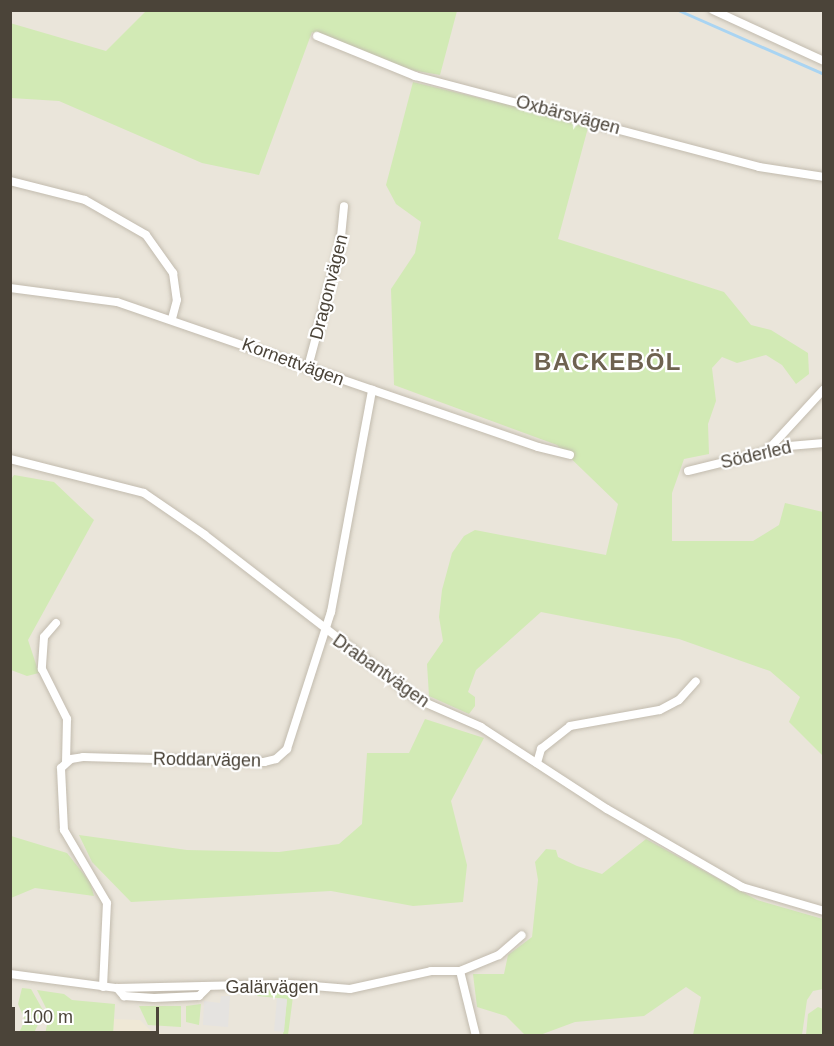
<!DOCTYPE html>
<html>
<head>
<meta charset="utf-8">
<style>
	body { margin:0 }
	#map { position:relative; width:834px; height:1046px; overflow:hidden; background:#f6f3ec; font-family:Helvetica,sans-serif }
	div>[style] { position:absolute }
	[style*='--x'] { left:calc(var(--x)*1px); top:calc(var(--y)*1px); width:calc(var(--w)*1px); rotate:calc(var(--a)*1deg) }
	.residential>* { inset:0; background:#eae5da }
	.education>* { inset:0; background:#efe8d6 }
	.green>* { inset:0; background:#d2eab5 }
	.parking>* { inset:0; background:#e5e3e0 }
	.stream>* { height:3px; margin:-1.5px; padding:0 1.5px; transform-origin:1.5px; border-radius:1.5px; background:#a9d4f2 }
	.roads { filter:drop-shadow(0 0 2px #c2bbae) drop-shadow(0 0 2px #c2bbae) }
	.street>* { height:8px; margin:-4px; padding:0 4px; transform-origin:4px; border-radius:4px; background:#fff }
	span { translate:-50% -50%; white-space:nowrap; text-align:center; line-height:1.15; -webkit-text-stroke:4.5px #fff; paint-order:stroke }
	.street-label { font-size:18px; color:#4b4439 }
	.district-label { font-size:24px; color:#6e6250; font-weight:700; letter-spacing:1.5px }
	.frame { position:absolute; inset:0; border:12px solid #4b4439; pointer-events:none }
	.scale { position:absolute; left:12px; top:1007px; width:147px; height:27px; box-sizing:border-box; border:3px solid #4b4439; border-top:0; padding-left:8px; font-size:18px; line-height:21px; white-space:nowrap; color:#4b4439; -webkit-text-stroke:4px #fff; paint-order:stroke }
</style>
</head>
<body>
<div id="map">
	<div class="residential">
		<i style="clip-path:polygon(11px 11px,823px 11px,823px 1035px,11px 1035px)"></i>
	</div>
	<div class="education">
		<i style="clip-path:polygon(113px 1019px,140px 1020px,153px 1033px,187px 1035px,113px 1035px)"></i>
	</div>
	<div class="green">
		<i style="clip-path:polygon(146px 11px,457px 11px,440px 75px,411px 70px,312px 32px,259px 175px,202px 163px,59px 101px,11px 98px,10px 23px,106px 51px)"></i>
		<i style="clip-path:polygon(413px 82px,589px 124px,558px 239px,724px 292px,751px 325px,771px 330px,808px 353px,809px 374px,796px 384px,782px 365px,766px 355px,737px 363px,722px 357px,712px 368px,716px 401px,708px 424px,709px 454px,684px 459px,672px 493px,672px 541px,753px 541px,779px 525px,785px 503px,823px 512px,823px 756px,789px 722px,800px 697px,770px 671px,679px 639px,541px 612px,476px 670px,468px 692px,475px 697px,475px 706px,469px 714px,429px 696px,427px 664px,443px 641px,439px 617px,442px 590px,452px 553px,464px 536px,475px 530px,606px 555px,618px 504px,557px 445px,394px 385px,391px 289px,415px 253px,421px 222px,396px 204px,386px 185px)"></i>
		<i style="clip-path:polygon(14px 475px,54px 482px,94px 520px,28px 640px,39px 673px,27px 676px,11px 670px,10px 481px)"></i>
		<i style="clip-path:polygon(425px 719px,484px 738px,451px 801px,467px 865px,463px 902px,413px 906px,331px 891px,131px 902px,92px 862px,79px 835px,187px 850px,279px 852px,339px 844px,362px 824px,367px 753px,409px 753px)"></i>
		<i style="clip-path:polygon(11px 836px,67px 853px,90px 882px,94px 896px,35px 888px,11px 898px)"></i>
		<i style="clip-path:polygon(646px 839px,757px 900px,823px 919px,823px 989px,813px 991px,807px 1000px,802px 1035px,693px 1035px,701px 997px,686px 987px,644px 1016px,575px 1022px,540px 1035px,525px 1035px,506px 1016px,477px 1007px,473px 974px,504px 974px,508px 955px,532px 937px,538px 880px,535px 862px,546px 849px,556px 850px,558px 857px,577px 866px,602px 874px)"></i>
		<i style="clip-path:polygon(22px 988px,31px 989px,44px 1012px,33px 1035px,18px 1035px,25px 1020px,18px 1004px)"></i>
		<i style="clip-path:polygon(258px 989px,294px 989px,288px 1035px,283px 1035px,287px 999px,257px 996px)"></i>
		<i style="clip-path:polygon(37px 990px,64px 994px,72px 1000px,115px 1004px,113px 1035px,45px 1035px,49px 1014px)"></i>
		<i style="clip-path:polygon(201px 1004px,199px 1025px,186px 1022px,186px 1006px)"></i>
		<i style="clip-path:polygon(139px 1006px,181px 1006px,181px 1027px,148px 1025px)"></i>
		<i style="clip-path:polygon(818px 1007px,823px 1009px,823px 1035px,806px 1035px,808px 1014px)"></i>
	</div>
	<div class="parking">
		<i style="clip-path:polygon(221px 996px,230px 996px,228px 1027px,203px 1025px,204px 1001px,220px 1003px)"></i>
		<i style="clip-path:polygon(277px 998px,287px 999px,284px 1032px,274px 1031px)"></i>
	</div>
	<div class="stream">
		<i style="--x:678;--y:10;--w:159;--a:23.7"></i>
	</div>
	<div class="roads">
		<div class="street">
			<i style="--x:713;--y:10;--w:122;--a:24.7"></i>
			<i style="--x:317;--y:36;--w:106;--a:22.2"></i>
			<i style="--x:415;--y:76;--w:356;--a:14.8"></i>
			<i style="--x:759;--y:167;--w:66;--a:8.7"></i>
			<i style="--x:10;--y:181;--w:77;--a:14.2"></i>
			<i style="--x:85;--y:200;--w:70;--a:29.8"></i>
			<i style="--x:146;--y:235;--w:47;--a:54.6"></i>
			<i style="--x:173;--y:273;--w:27;--a:82"></i>
			<i style="--x:177;--y:300;--w:20;--a:105"></i>
			<i style="--x:10;--y:288;--w:108;--a:7.5"></i>
			<i style="--x:117;--y:302;--w:445;--a:19"></i>
			<i style="--x:538;--y:447;--w:33;--a:14"></i>
			<i style="--x:308;--y:367;--w:124;--a:-75.1"></i>
			<i style="--x:340;--y:247;--w:41;--a:-84.4"></i>
			<i style="--x:767;--y:451;--w:84;--a:-47.4"></i>
			<i style="--x:10;--y:459;--w:138;--a:14.2"></i>
			<i style="--x:144;--y:493;--w:74;--a:34.5"></i>
			<i style="--x:205;--y:535;--w:268;--a:37.7"></i>
			<i style="--x:417;--y:699;--w:70;--a:23.6"></i>
			<i style="--x:481;--y:727;--w:150;--a:33.1"></i>
			<i style="--x:607;--y:809;--w:156;--a:30"></i>
			<i style="--x:742;--y:887;--w:85;--a:16.3"></i>
			<i style="--x:688;--y:471;--w:104;--a:-13.9"></i>
			<i style="--x:789;--y:446;--w:35;--a:-5"></i>
			<i style="--x:56;--y:623;--w:18;--a:131"></i>
			<i style="--x:44;--y:637;--w:32;--a:94"></i>
			<i style="--x:42;--y:669;--w:56;--a:63.4"></i>
			<i style="--x:67;--y:719;--w:43;--a:91.3"></i>
			<i style="--x:537;--y:763;--w:15;--a:-74"></i>
			<i style="--x:541;--y:749;--w:37;--a:-38"></i>
			<i style="--x:570;--y:726;--w:91;--a:-10.1"></i>
			<i style="--x:660;--y:710;--w:21;--a:-28"></i>
			<i style="--x:679;--y:700;--w:25;--a:-48"></i>
			<i style="--x:460;--y:971;--w:67;--a:76.2"></i>
			<i style="--x:10;--y:974;--w:108;--a:7.5"></i>
			<i style="--x:117;--y:988;--w:172;--a:-1.3"></i>
			<i style="--x:289;--y:984;--w:61;--a:4.7"></i>
			<i style="--x:350;--y:989;--w:83;--a:-12.5"></i>
			<i style="--x:431;--y:971;--w:29;--a:0"></i>
			<i style="--x:460;--y:971;--w:42;--a:-22.3"></i>
			<i style="--x:499;--y:955;--w:30;--a:-41"></i>
			<i style="--x:103;--y:987;--w:84;--a:-87.3"></i>
			<i style="--x:107;--y:903;--w:85;--a:-120.5"></i>
			<i style="--x:64;--y:830;--w:62;--a:-92.8"></i>
			<i style="--x:61;--y:768;--w:13;--a:-42"></i>
			<i style="--x:71;--y:759;--w:12;--a:-9"></i>
			<i style="--x:83;--y:757;--w:181;--a:1.6"></i>
			<i style="--x:264;--y:762;--w:12;--a:-14"></i>
			<i style="--x:276;--y:759;--w:15;--a:-42"></i>
			<i style="--x:287;--y:749;--w:144;--a:-72.2"></i>
			<i style="--x:331;--y:612;--w:226;--a:-79.5"></i>
			<i style="--x:117;--y:988;--w:11;--a:49"></i>
			<i style="--x:124;--y:996;--w:30;--a:4"></i>
			<i style="--x:154;--y:998;--w:45;--a:-2.5"></i>
			<i style="--x:199;--y:996;--w:11;--a:-45"></i>
		</div>
	</div>
	<div class="street-label">
		<span style="left:568px;top:115px;rotate:15deg">Oxbärsvägen</span>
		<span style="left:329px;top:287px;rotate:-76deg">Dragonvägen</span>
		<span style="left:293px;top:362px;rotate:20deg">Kornettvägen</span>
		<span style="left:756px;top:455px;rotate:-13deg">Söderled</span>
		<span style="left:381px;top:671px;rotate:35deg">Drabantvägen</span>
		<span style="left:207px;top:760px;rotate:1deg">Roddarvägen</span>
		<span style="left:272px;top:987px">Galärvägen</span>
	</div>
	<div class="district-label">
		<span style="left:608px;top:362px">BACKEBÖL</span>
	</div>
	<div class="frame"></div>
	<div class="scale">100 m</div>
</div>
</body>
</html>
